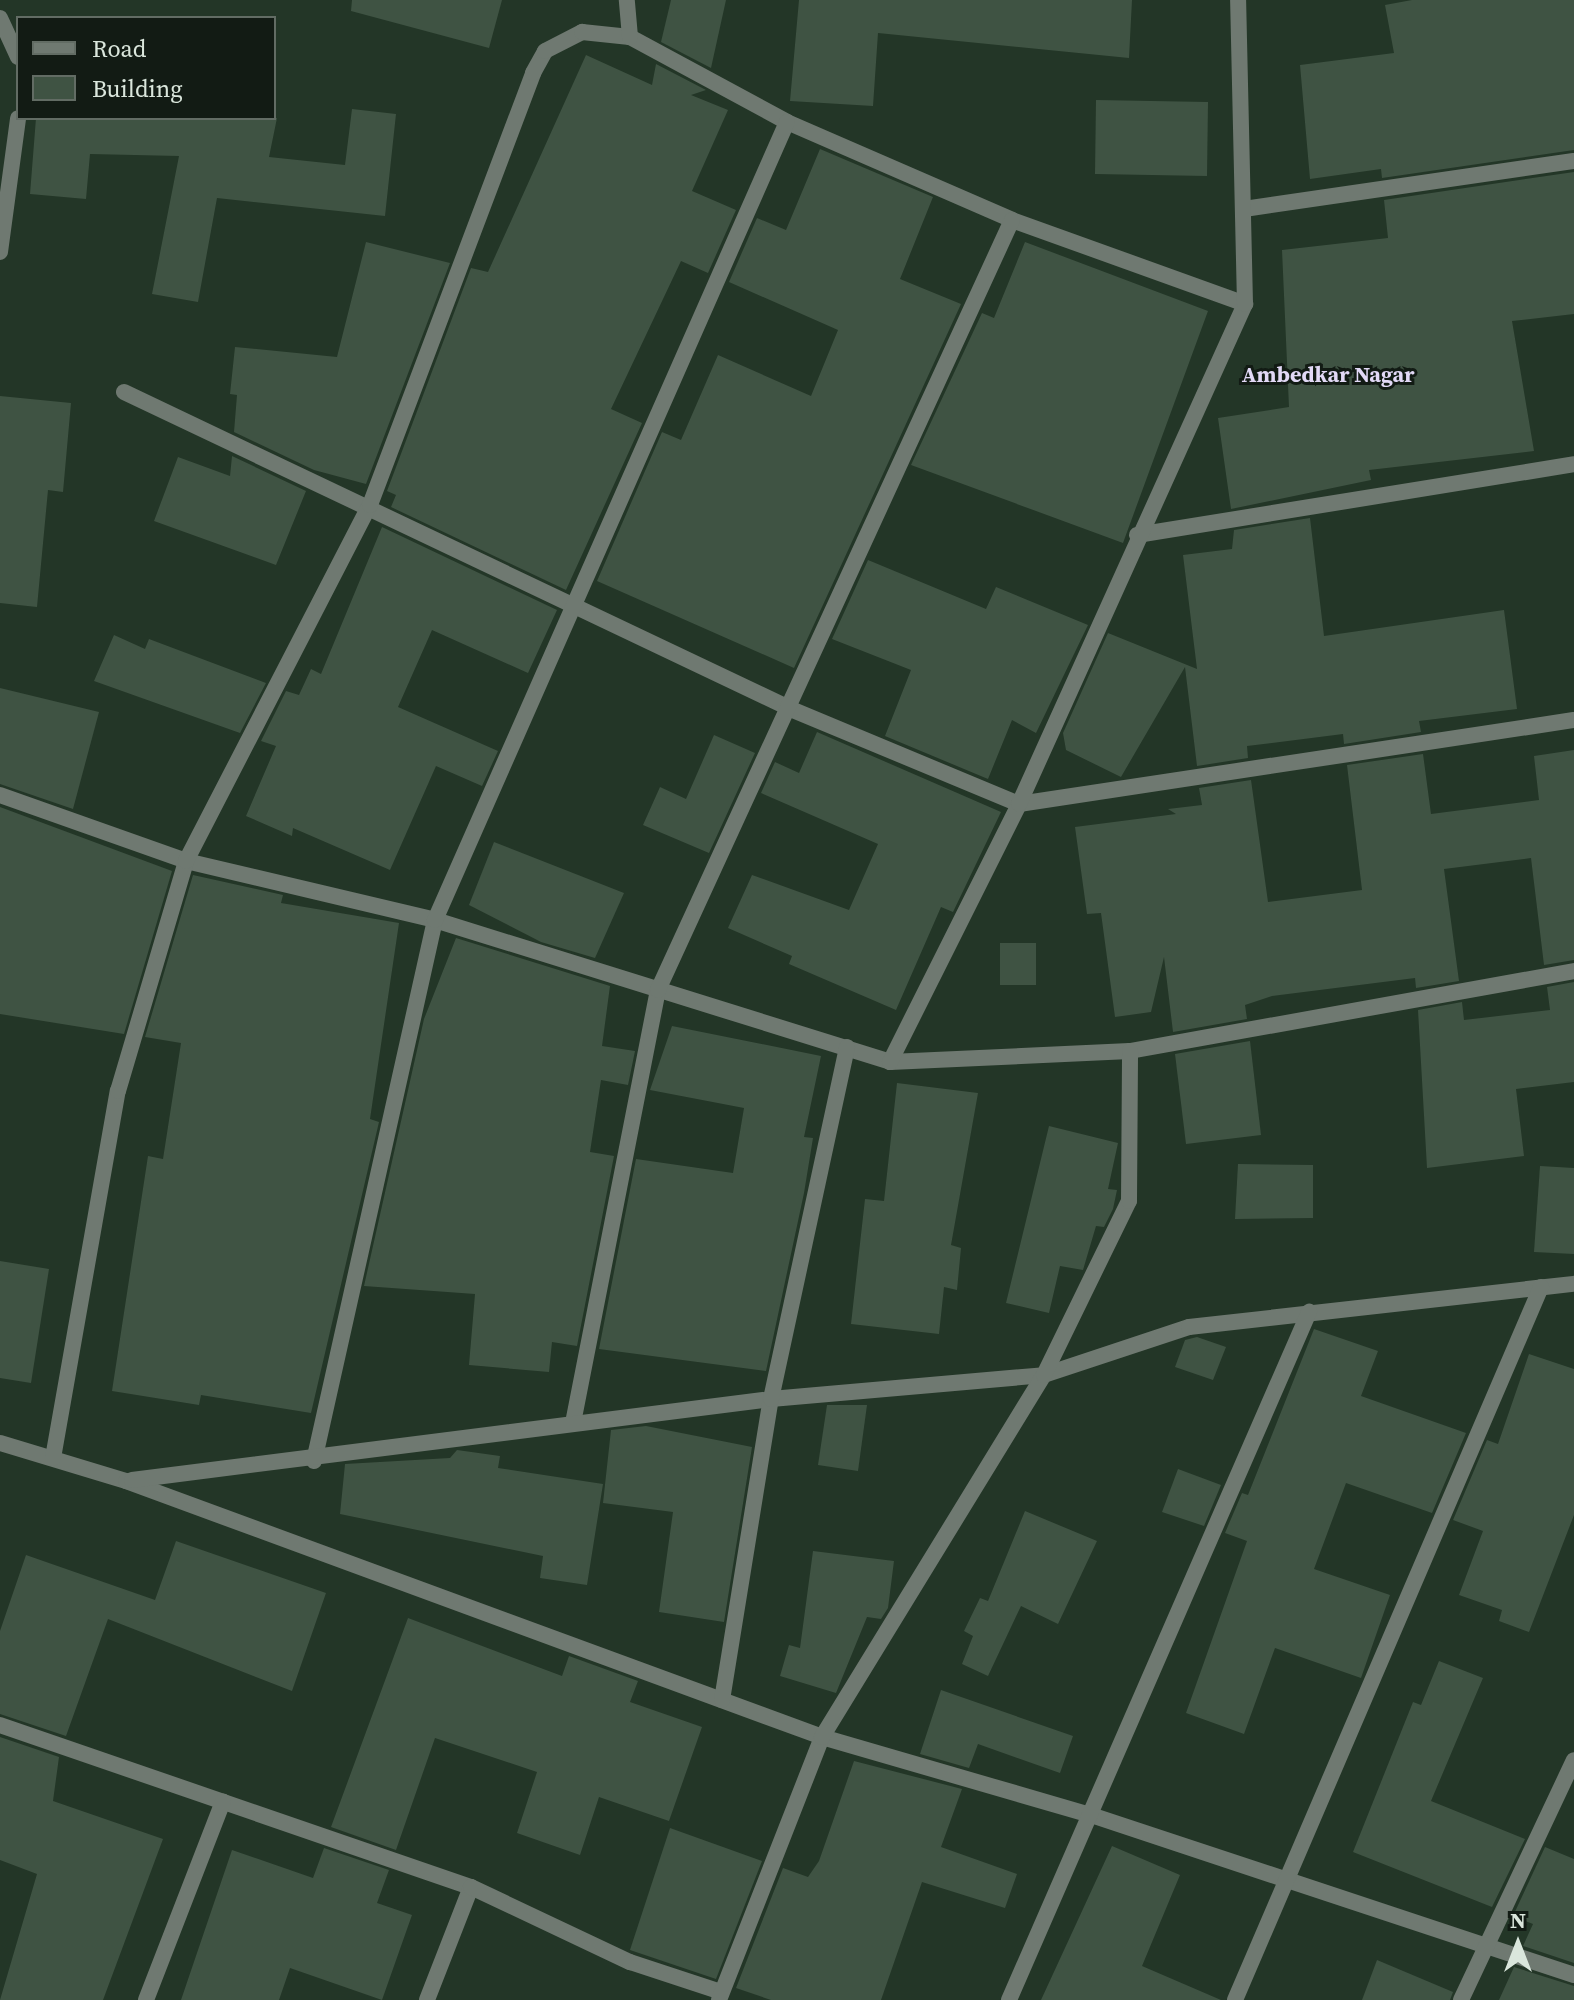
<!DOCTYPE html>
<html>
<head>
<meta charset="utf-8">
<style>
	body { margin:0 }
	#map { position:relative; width:1574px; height:2000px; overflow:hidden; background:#233627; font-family:"Source Serif 4",serif }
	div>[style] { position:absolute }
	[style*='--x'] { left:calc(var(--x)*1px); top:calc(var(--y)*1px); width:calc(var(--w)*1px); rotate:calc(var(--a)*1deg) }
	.building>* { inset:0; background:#3f5343 }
	.street>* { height:16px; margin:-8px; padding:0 8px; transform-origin:8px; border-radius:8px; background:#6f7971 }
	span { translate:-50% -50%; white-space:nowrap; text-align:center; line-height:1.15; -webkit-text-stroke:6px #121b14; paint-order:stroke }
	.neighbourhood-label { font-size:22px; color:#e2d9f6; font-weight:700 }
	.legend { position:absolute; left:16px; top:16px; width:260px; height:104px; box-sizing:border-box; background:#121b14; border:2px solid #626c64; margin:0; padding:10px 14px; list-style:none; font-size:24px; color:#dae6dc }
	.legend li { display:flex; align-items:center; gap:16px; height:40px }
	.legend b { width:40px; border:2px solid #626c64 }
	.north { position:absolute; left:1478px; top:1904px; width:80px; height:80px; -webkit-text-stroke:6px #121b14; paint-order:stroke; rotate:0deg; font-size:22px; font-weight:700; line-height:32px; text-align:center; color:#dae6dc }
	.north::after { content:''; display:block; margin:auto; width:28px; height:36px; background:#dae6dc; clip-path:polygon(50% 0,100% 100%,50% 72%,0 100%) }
</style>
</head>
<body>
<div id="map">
	<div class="building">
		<i style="clip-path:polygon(352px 0,502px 0,489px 48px,351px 11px)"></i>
		<i style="clip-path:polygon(671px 0,726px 0,711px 68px,661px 42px)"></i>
		<i style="clip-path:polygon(799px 0,1132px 0,1129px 58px,878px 33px,873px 106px,790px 101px)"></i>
		<i style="clip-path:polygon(1412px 0,1574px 0,1574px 150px,1382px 178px,1381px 169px,1310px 179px,1300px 65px,1394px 53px,1385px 5px)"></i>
		<i style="clip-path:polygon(586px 55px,652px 85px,656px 64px,706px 90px,691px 95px,728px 110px,692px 191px,736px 210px,708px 273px,681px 261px,611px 409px,642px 423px,566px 590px,391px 507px,396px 495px,387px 491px,471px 268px,488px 272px)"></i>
		<i style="clip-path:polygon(1096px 100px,1208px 102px,1207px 176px,1095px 174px)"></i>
		<i style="clip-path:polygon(352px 109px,396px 114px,385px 216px,217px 198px,198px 302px,152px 294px,179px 156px,90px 154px,86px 199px,30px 194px,36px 118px,277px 118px,269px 157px,345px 165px)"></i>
		<i style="clip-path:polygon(820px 149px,933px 197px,900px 279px,961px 304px,794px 668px,597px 581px,662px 432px,681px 440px,718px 355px,811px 396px,838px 330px,729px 282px,757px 218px,786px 230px)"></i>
		<i style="clip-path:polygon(1574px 172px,1574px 314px,1512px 321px,1534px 451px,1369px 470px,1371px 480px,1231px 509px,1218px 418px,1289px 407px,1282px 250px,1388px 238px,1384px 200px)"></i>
		<i style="clip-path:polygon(366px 242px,450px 263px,366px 484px,314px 470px,234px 432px,237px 395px,230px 394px,235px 347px,337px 357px)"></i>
		<i style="clip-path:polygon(1025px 242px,1208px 311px,1123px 543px,911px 465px,982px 313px,994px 318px)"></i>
		<i style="clip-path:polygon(0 396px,71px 403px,63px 492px,48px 490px,37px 607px,0 603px)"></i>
		<i style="clip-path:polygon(232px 456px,306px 491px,276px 565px,154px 521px,178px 457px,230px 476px)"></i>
		<i style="clip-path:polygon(1310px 518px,1324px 636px,1504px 610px,1517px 709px,1419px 721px,1421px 732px,1344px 744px,1343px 734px,1247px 746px,1248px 758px,1197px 766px,1185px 667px,1121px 777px,1066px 750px,1063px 733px,1108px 633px,1197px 669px,1183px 555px,1232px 549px,1234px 530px)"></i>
		<i style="clip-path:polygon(382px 527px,557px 610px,528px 673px,432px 630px,398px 707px,498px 751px,482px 786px,436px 766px,390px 870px,293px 828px,292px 836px,246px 816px,276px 746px,261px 741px,286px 691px,299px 695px,311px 669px,321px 674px)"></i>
		<i style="clip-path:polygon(868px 560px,986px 609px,996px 587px,1088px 625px,1036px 733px,1012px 720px,988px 779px,885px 736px,911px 670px,832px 639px)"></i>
		<i style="clip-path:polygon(114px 635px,145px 649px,149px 639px,266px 683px,240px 733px,94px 681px)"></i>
		<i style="clip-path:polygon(0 688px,99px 712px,73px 809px,0 784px)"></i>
		<i style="clip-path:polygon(817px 732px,1001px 812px,953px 912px,941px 907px,896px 1010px,789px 964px,792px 956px,728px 928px,752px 875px,849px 910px,878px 844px,761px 793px,775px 762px,799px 773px)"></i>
		<i style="clip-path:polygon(714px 735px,755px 753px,709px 853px,643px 825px,660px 787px,686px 799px)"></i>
		<i style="clip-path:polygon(1574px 750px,1574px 960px,1544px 965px,1531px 858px,1444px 869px,1459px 981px,1416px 988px,1415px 978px,1272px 996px,1245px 1005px,1247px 1019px,1173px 1032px,1164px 957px,1151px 1012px,1115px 1017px,1101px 913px,1087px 914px,1075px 827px,1176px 814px,1168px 809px,1202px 805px,1199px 788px,1251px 780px,1268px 902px,1362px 890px,1347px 765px,1423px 754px,1431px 814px,1539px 800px,1534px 756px)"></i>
		<i style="clip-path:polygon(0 807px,172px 871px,124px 1034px,0 1014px)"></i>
		<i style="clip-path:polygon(494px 842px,624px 893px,595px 958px,541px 942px,469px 905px)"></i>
		<i style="clip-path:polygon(193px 875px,283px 895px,281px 903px,399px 923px,370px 1119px,379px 1122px,311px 1413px,201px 1395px,199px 1405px,112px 1391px,148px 1156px,163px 1159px,181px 1043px,145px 1037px)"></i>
		<i style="clip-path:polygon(456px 938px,610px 986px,602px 1046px,635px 1051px,628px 1085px,601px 1080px,590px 1152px,614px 1156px,577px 1346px,552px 1342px,549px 1372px,469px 1365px,475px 1294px,364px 1286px,424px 1019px)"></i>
		<i style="clip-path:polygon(1000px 943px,1036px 943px,1036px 985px,1000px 985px)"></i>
		<i style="clip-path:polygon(1574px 982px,1574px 1082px,1516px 1089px,1524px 1156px,1427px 1168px,1418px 1010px,1462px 1002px,1464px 1020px,1550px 1010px,1547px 987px)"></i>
		<i style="clip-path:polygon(672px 1026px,821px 1056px,804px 1137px,813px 1138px,804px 1193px,766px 1371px,599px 1349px,636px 1159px,733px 1173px,744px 1108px,650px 1090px)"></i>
		<i style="clip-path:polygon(1250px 1041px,1261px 1135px,1186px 1144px,1175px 1054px)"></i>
		<i style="clip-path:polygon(897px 1083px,978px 1093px,951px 1245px,961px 1248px,957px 1290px,944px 1287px,939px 1334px,851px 1324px,865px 1199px,884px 1201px)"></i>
		<i style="clip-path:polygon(1049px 1126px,1118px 1143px,1108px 1189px,1117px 1190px,1113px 1209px,1104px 1227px,1096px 1226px,1083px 1270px,1060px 1266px,1049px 1313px,1006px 1303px)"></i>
		<i style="clip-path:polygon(1238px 1164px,1313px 1165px,1313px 1218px,1235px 1219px)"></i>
		<i style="clip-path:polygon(1540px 1166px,1574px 1168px,1574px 1254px,1534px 1252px)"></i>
		<i style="clip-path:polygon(0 1261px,49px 1269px,31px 1383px,0 1378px)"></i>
		<i style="clip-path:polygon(1314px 1329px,1378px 1351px,1361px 1396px,1466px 1433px,1432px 1513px,1346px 1483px,1314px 1569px,1390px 1595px,1361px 1678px,1275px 1648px,1244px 1734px,1186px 1713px,1247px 1541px,1225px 1533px,1242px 1493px,1248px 1495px)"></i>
		<i style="clip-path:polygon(1197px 1337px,1226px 1347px,1213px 1380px,1175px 1367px,1185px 1340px)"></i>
		<i style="clip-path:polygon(1529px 1354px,1574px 1369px,1574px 1515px,1529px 1632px,1499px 1621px,1502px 1610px,1459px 1595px,1483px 1531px,1453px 1520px,1487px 1440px,1498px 1444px)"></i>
		<i style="clip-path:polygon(827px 1405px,867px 1405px,858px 1471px,818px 1465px)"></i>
		<i style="clip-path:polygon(646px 1426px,752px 1447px,724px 1622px,659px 1612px,673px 1512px,603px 1503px,611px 1430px)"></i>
		<i style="clip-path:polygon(457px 1450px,500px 1456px,498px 1468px,603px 1484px,587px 1585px,540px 1578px,543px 1556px,340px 1514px,345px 1464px,450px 1458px)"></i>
		<i style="clip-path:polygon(1178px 1469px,1221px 1485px,1204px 1526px,1162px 1512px)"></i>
		<i style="clip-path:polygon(1025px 1511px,1097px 1541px,1058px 1624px,1021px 1606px,988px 1676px,962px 1664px,973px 1636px,964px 1631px,980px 1598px,988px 1601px)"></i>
		<i style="clip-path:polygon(176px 1541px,326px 1593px,292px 1691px,108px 1619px,66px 1736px,0 1714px,0 1631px,26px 1555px,155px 1600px)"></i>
		<i style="clip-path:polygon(813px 1551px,894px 1561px,888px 1608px,881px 1619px,867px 1617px,836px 1693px,780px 1676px,789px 1645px,800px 1648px)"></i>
		<i style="clip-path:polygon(408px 1618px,562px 1676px,569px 1656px,638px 1681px,630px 1702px,702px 1727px,669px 1821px,599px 1797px,580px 1855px,517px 1833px,537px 1772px,435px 1738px,396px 1850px,331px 1827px)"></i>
		<i style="clip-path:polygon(1439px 1661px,1483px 1678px,1431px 1801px,1525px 1839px,1492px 1907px,1353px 1852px,1413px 1702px,1421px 1705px)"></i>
		<i style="clip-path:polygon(941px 1690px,1073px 1736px,1060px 1773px,978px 1744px,969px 1768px,920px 1754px)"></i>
		<i style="clip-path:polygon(0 1737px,59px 1757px,53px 1801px,163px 1839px,103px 2000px,0 2000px,37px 1874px,0 1860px)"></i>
		<i style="clip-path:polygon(854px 1761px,962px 1789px,941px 1847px,1017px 1874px,1005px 1908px,922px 1882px,881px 2000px,771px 2000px,736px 1988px,783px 1868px,808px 1877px,819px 1861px)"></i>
		<i style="clip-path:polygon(670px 1828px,762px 1861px,716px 1979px,630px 1950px)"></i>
		<i style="clip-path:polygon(1112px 1846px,1180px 1875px,1142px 1966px,1221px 2000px,1041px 2000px)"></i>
		<i style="clip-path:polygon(1545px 1847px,1574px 1859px,1574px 1963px,1523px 1946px,1533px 1924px,1513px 1916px)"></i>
		<i style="clip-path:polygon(324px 1848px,389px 1870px,377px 1903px,412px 1915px,382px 2000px,290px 1968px,279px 2000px,181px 2000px,232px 1850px,313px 1878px)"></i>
		<i style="clip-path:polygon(1377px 1960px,1453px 1992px,1450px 2000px,1362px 2000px)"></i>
		<i style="clip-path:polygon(1514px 1967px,1574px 1986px,1574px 2000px,1499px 2000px)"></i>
	</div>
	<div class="street">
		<i style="--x:0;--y:18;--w:43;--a:65.2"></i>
		<i style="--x:630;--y:37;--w:179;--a:28.4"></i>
		<i style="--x:787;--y:122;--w:245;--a:23.5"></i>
		<i style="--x:1012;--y:220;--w:248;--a:19.8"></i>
		<i style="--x:1244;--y:209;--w:333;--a:-8.3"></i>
		<i style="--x:0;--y:252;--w:135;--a:-82.3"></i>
		<i style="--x:124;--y:392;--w:741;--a:25.42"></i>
		<i style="--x:793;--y:710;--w:245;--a:22.6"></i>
		<i style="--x:1019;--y:804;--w:561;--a:-8.61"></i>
		<i style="--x:1137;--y:535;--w:443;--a:-9.2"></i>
		<i style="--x:0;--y:795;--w:197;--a:19.5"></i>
		<i style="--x:186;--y:861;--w:256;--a:13.3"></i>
		<i style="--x:435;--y:920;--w:477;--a:17.3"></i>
		<i style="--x:890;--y:1062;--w:240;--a:-2.6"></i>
		<i style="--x:1130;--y:1051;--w:451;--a:-10.2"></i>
		<i style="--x:890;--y:1062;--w:288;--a:-63.4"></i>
		<i style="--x:1019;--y:804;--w:549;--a:-65.68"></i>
		<i style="--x:1245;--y:304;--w:304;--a:-91.3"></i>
		<i style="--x:573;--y:1423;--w:441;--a:-78.9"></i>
		<i style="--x:658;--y:990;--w:847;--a:-65.31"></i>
		<i style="--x:0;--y:1443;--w:132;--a:16.8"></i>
		<i style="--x:126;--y:1481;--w:742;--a:20.19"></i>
		<i style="--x:822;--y:1737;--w:280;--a:16.2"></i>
		<i style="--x:1091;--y:1815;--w:509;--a:18.33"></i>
		<i style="--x:53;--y:1458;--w:373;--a:-80"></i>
		<i style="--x:118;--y:1091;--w:240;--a:-73.5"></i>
		<i style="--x:186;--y:861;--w:401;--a:-62.7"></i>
		<i style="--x:370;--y:505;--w:462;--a:-69.3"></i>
		<i style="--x:533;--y:73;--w:25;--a:-61"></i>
		<i style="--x:545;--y:51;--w:42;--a:-27.2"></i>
		<i style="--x:582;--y:32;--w:48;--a:5.9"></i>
		<i style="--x:630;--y:37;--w:37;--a:-95"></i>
		<i style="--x:314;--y:1461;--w:554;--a:-77.39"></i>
		<i style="--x:435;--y:920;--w:872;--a:-66.2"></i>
		<i style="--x:132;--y:1480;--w:644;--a:-7.22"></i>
		<i style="--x:771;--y:1399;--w:274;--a:-5"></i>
		<i style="--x:1044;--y:1375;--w:153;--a:-18.3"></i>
		<i style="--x:1189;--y:1327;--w:387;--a:-6.4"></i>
		<i style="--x:722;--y:1700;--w:305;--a:-80.8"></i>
		<i style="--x:771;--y:1399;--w:360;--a:-77.8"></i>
		<i style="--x:0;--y:1725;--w:498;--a:19"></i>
		<i style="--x:471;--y:1887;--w:121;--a:111.3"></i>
		<i style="--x:471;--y:1887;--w:176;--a:25.3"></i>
		<i style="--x:630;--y:1962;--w:96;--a:18.2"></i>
		<i style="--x:146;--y:2000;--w:213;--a:-68.8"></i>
		<i style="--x:719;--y:2000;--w:282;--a:-68.6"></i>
		<i style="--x:822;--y:1737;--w:425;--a:-58.5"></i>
		<i style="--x:1044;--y:1375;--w:194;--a:-64"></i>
		<i style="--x:1129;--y:1201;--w:150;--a:-89.6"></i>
		<i style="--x:1009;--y:2000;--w:751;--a:-66.44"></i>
		<i style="--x:1235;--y:2000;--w:776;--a:-66.77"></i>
		<i style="--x:1461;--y:2000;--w:265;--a:-64.8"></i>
	</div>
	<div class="neighbourhood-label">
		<span style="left:1328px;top:375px">Ambedkar Nagar</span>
	</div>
	<ul class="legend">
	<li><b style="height:10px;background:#6f7971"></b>Road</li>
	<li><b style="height:22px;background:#3f5343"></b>Building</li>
	</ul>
	<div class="north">N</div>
</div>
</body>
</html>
